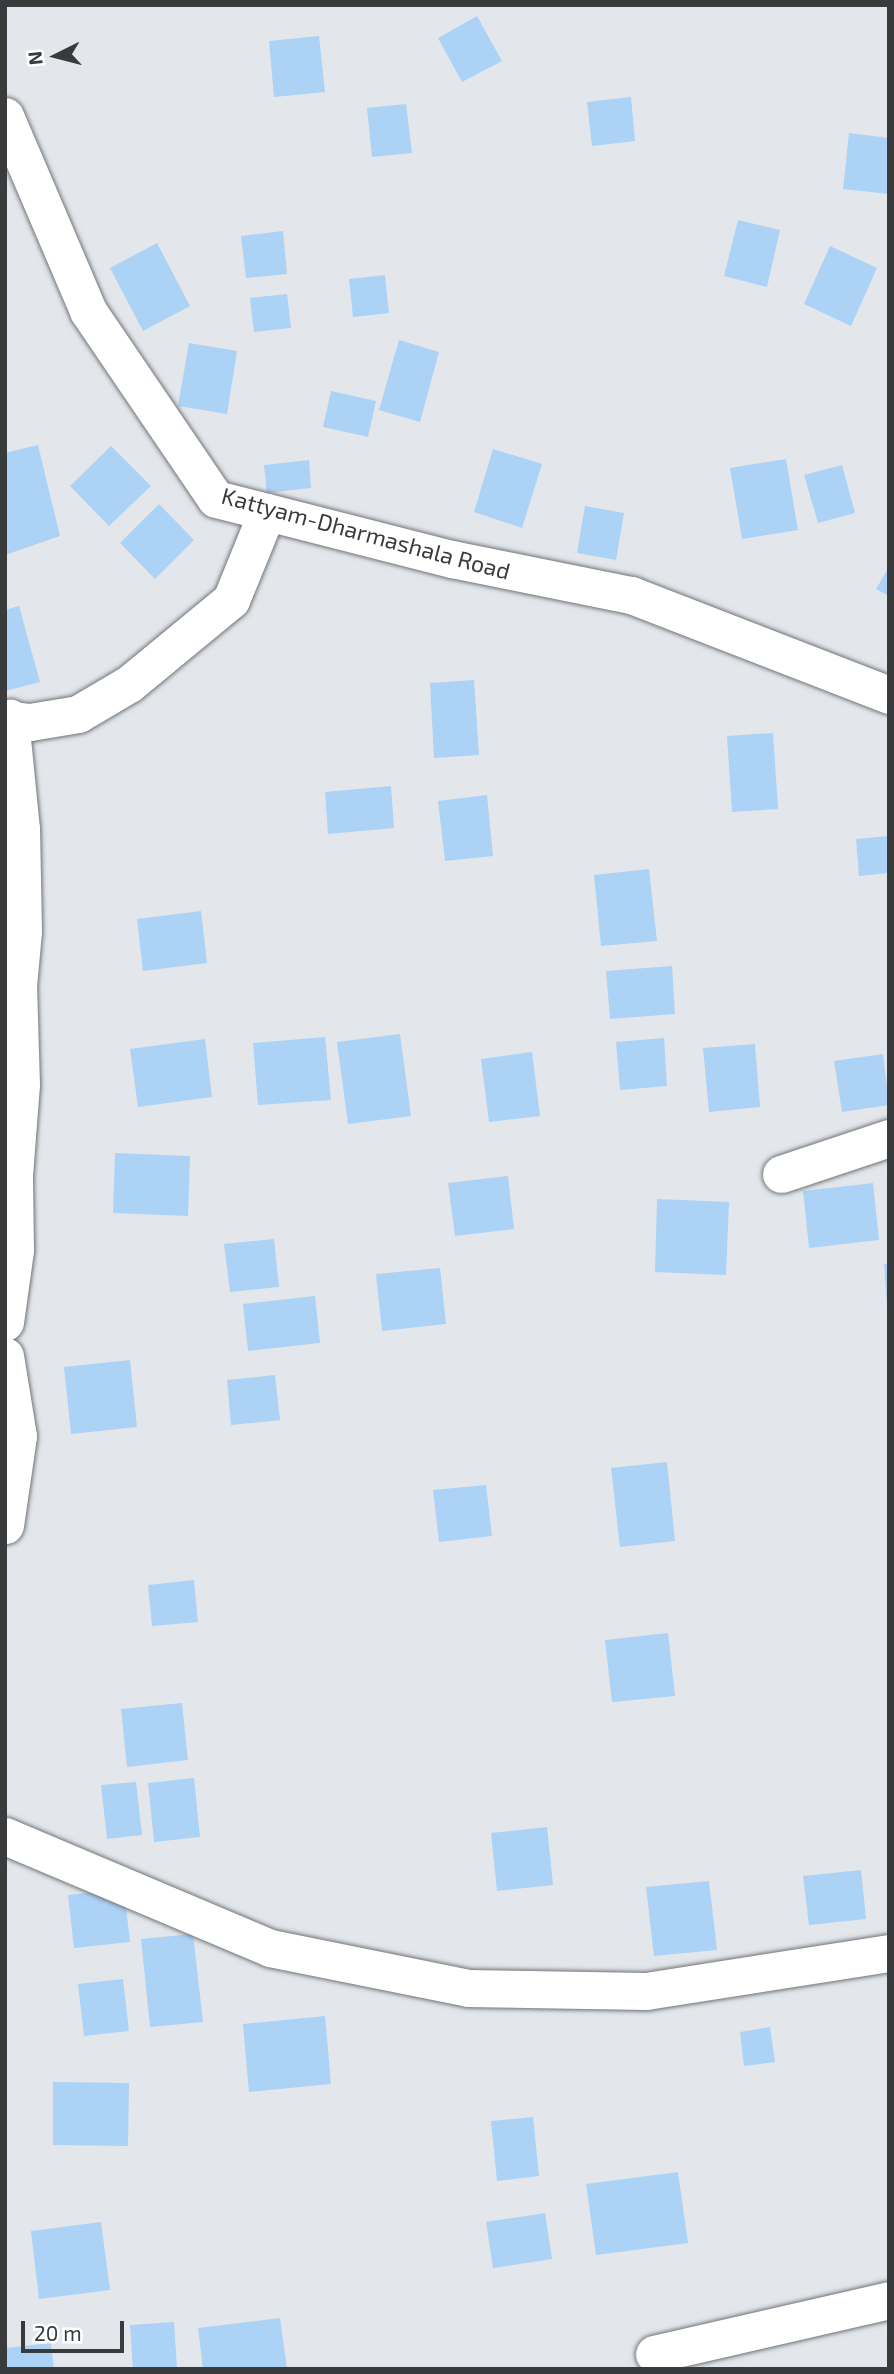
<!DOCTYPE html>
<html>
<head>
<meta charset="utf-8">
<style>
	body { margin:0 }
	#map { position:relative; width:894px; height:2374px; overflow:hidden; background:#e3e7eb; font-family:"Exo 2",sans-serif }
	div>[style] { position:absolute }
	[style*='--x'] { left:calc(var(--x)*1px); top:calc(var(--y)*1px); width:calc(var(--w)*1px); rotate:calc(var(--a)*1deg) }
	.building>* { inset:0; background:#acd2f6 }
	.roads { filter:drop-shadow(0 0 2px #717579) drop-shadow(0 0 2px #717579) }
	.minor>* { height:37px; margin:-18.5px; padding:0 18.5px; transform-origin:18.5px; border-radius:18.5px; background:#fff }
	span { translate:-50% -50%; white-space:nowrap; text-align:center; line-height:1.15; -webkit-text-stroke:5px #fff; paint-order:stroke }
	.street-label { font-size:23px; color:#393a3c }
	.frame { position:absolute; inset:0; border:7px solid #393a3c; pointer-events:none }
	.north { position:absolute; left:21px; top:21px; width:70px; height:70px; -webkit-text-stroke:5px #fff; paint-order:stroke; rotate:264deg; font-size:19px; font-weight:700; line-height:28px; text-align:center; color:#393a3c }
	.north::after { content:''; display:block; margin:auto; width:24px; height:32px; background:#393a3c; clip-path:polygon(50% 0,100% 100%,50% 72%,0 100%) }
	.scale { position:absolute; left:21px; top:2321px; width:103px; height:32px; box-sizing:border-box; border:4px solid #393a3c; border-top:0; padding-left:9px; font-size:21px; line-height:24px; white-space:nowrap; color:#393a3c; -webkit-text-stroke:5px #fff; paint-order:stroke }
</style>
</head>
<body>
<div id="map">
	<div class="building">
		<i style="clip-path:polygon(477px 16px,502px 61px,462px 82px,438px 38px)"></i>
		<i style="clip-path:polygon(319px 36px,325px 92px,274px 97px,269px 41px)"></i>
		<i style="clip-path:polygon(631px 97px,635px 141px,592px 146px,587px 102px)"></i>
		<i style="clip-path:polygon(406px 104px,412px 153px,372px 157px,367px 108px)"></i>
		<i style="clip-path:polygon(849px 133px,889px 138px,889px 194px,843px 189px)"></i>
		<i style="clip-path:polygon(738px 220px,780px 230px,767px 287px,724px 276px)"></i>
		<i style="clip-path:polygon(283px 231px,287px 274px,246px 278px,241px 236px)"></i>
		<i style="clip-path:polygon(157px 243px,190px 306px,143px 331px,110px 268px)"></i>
		<i style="clip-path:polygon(830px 246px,877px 268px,851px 326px,804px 304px)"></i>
		<i style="clip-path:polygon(385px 275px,389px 313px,353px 317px,349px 279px)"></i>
		<i style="clip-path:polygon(287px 294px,291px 328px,254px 332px,250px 298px)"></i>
		<i style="clip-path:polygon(399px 340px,439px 352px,420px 422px,379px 410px)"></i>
		<i style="clip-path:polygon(189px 343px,237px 351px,227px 414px,178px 406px)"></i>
		<i style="clip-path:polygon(331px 391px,376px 401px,368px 437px,323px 427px)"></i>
		<i style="clip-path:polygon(38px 445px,60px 536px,5px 555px,5px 453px)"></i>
		<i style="clip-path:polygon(111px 446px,151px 486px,109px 526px,70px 486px)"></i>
		<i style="clip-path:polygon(493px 449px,542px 464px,522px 528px,474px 512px)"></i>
		<i style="clip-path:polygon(786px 459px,798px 530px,742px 539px,730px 468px)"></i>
		<i style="clip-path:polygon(309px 460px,311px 488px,267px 493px,264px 465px)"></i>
		<i style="clip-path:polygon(842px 465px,855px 513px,818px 523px,804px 475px)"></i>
		<i style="clip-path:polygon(159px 504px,194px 540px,155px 579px,120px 543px)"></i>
		<i style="clip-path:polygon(585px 506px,624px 513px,616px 560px,577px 553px)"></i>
		<i style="clip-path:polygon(889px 567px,889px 596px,876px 589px)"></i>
		<i style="clip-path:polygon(19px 606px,40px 682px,5px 691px,5px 610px)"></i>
		<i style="clip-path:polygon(474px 680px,479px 755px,434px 758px,430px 683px)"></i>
		<i style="clip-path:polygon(773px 733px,778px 809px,732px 812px,727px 736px)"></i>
		<i style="clip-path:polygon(391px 786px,394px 828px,328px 834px,325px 792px)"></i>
		<i style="clip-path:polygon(487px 795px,493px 856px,445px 861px,438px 801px)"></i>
		<i style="clip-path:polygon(889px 836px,889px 873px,859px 876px,856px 839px)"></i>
		<i style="clip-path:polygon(649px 869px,657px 941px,601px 946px,594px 875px)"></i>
		<i style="clip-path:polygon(201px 911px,207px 963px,143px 971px,137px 919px)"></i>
		<i style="clip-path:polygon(672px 966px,675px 1014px,610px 1019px,606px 971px)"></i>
		<i style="clip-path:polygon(400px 1034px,411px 1116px,348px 1124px,337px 1042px)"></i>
		<i style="clip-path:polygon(325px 1037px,331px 1100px,258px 1105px,253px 1043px)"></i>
		<i style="clip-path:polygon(664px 1038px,667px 1086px,620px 1090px,616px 1042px)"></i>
		<i style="clip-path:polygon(205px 1039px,212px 1097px,138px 1107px,130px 1049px)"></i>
		<i style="clip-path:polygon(755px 1044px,760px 1107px,709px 1112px,703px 1048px)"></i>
		<i style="clip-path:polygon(532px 1052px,540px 1116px,489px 1122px,481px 1059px)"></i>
		<i style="clip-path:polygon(883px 1054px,889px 1105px,842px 1112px,834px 1061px)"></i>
		<i style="clip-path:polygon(115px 1153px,190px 1156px,188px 1216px,113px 1213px)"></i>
		<i style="clip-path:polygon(508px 1176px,514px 1229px,455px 1236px,448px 1183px)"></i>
		<i style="clip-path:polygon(873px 1183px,879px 1240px,809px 1248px,803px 1191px)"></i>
		<i style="clip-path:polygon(657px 1199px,729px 1202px,726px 1275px,655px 1272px)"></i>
		<i style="clip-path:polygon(274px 1239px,279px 1287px,230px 1292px,224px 1244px)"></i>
		<i style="clip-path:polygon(884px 1264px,889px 1264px,889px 1306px,887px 1306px)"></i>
		<i style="clip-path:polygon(440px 1268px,446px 1324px,382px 1331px,376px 1274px)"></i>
		<i style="clip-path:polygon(315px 1296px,320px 1343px,248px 1351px,243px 1304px)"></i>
		<i style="clip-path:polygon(130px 1360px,137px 1427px,71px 1434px,64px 1367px)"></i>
		<i style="clip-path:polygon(275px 1375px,280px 1420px,231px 1425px,227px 1380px)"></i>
		<i style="clip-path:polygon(667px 1462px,675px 1541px,620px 1547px,611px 1468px)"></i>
		<i style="clip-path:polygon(486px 1485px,492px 1536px,439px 1542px,433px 1490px)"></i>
		<i style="clip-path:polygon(194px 1580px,198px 1622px,152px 1626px,148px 1585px)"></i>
		<i style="clip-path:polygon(668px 1633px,675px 1696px,612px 1702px,605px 1640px)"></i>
		<i style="clip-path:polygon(182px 1703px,188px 1760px,127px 1767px,121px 1709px)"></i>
		<i style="clip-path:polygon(194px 1778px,200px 1837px,154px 1842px,148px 1783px)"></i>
		<i style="clip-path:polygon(136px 1782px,142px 1835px,107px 1839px,101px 1785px)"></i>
		<i style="clip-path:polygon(547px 1827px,553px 1885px,497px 1891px,491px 1833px)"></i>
		<i style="clip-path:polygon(861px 1870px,866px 1919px,809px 1925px,803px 1876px)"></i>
		<i style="clip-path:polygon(709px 1881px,717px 1950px,654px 1956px,646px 1887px)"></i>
		<i style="clip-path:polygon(124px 1889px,130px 1942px,74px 1948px,68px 1895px)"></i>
		<i style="clip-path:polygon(193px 1934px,203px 2022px,150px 2027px,141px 1939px)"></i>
		<i style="clip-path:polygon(123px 1979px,129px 2031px,84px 2036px,78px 1984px)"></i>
		<i style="clip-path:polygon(325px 2016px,331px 2084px,249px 2092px,243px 2024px)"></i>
		<i style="clip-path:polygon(770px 2027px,775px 2062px,744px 2066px,740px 2032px)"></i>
		<i style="clip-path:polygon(53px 2082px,129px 2083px,128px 2146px,53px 2145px)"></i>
		<i style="clip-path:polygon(533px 2117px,539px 2176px,497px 2181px,491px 2121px)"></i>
		<i style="clip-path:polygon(678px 2172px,688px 2243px,596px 2255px,586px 2184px)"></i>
		<i style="clip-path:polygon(545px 2213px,552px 2259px,493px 2268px,486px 2222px)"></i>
		<i style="clip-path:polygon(101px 2222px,110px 2290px,39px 2299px,31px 2231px)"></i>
		<i style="clip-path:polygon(280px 2318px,287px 2369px,203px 2369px,198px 2328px)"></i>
		<i style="clip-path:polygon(174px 2322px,177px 2369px,133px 2369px,130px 2325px)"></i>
		<i style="clip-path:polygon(51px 2343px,54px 2369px,5px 2369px,5px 2348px)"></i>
	</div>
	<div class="roads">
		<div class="minor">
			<i style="--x:5;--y:116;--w:212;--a:66.9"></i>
			<i style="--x:88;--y:311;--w:227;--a:55.8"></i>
			<i style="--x:216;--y:499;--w:244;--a:14.3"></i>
			<i style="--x:452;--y:559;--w:183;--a:11.4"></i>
			<i style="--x:631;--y:595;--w:277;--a:21.2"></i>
			<i style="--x:5;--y:719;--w:25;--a:7"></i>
			<i style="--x:30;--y:722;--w:49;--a:-9.5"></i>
			<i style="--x:78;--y:714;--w:59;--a:-30.5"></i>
			<i style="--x:129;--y:684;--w:132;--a:-39.5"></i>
			<i style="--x:231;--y:600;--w:95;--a:-67.8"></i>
			<i style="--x:781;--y:1174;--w:114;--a:-18.4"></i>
			<i style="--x:5;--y:1322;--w:73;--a:-82.1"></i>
			<i style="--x:15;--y:1250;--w:75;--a:-90.8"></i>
			<i style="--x:14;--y:1175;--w:90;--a:-85.6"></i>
			<i style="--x:21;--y:1085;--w:99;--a:-91.7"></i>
			<i style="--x:18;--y:986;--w:55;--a:-84.8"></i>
			<i style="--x:23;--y:931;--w:102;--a:-91.1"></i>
			<i style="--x:21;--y:829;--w:112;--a:-95.7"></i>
			<i style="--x:5;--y:1356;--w:81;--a:80.8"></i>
			<i style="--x:18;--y:1436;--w:90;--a:98.3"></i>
			<i style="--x:5;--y:1836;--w:288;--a:22.9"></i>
			<i style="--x:270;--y:1948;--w:202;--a:11.4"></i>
			<i style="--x:468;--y:1988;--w:178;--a:1"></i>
			<i style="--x:646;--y:1991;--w:246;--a:-8.9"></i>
			<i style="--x:654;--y:2354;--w:241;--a:-12.9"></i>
		</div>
	</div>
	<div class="street-label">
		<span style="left:366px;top:533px;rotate:15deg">Kattyam-Dharmashala Road</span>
	</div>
	<div class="frame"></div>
	<div class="north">N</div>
	<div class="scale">20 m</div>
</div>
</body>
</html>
